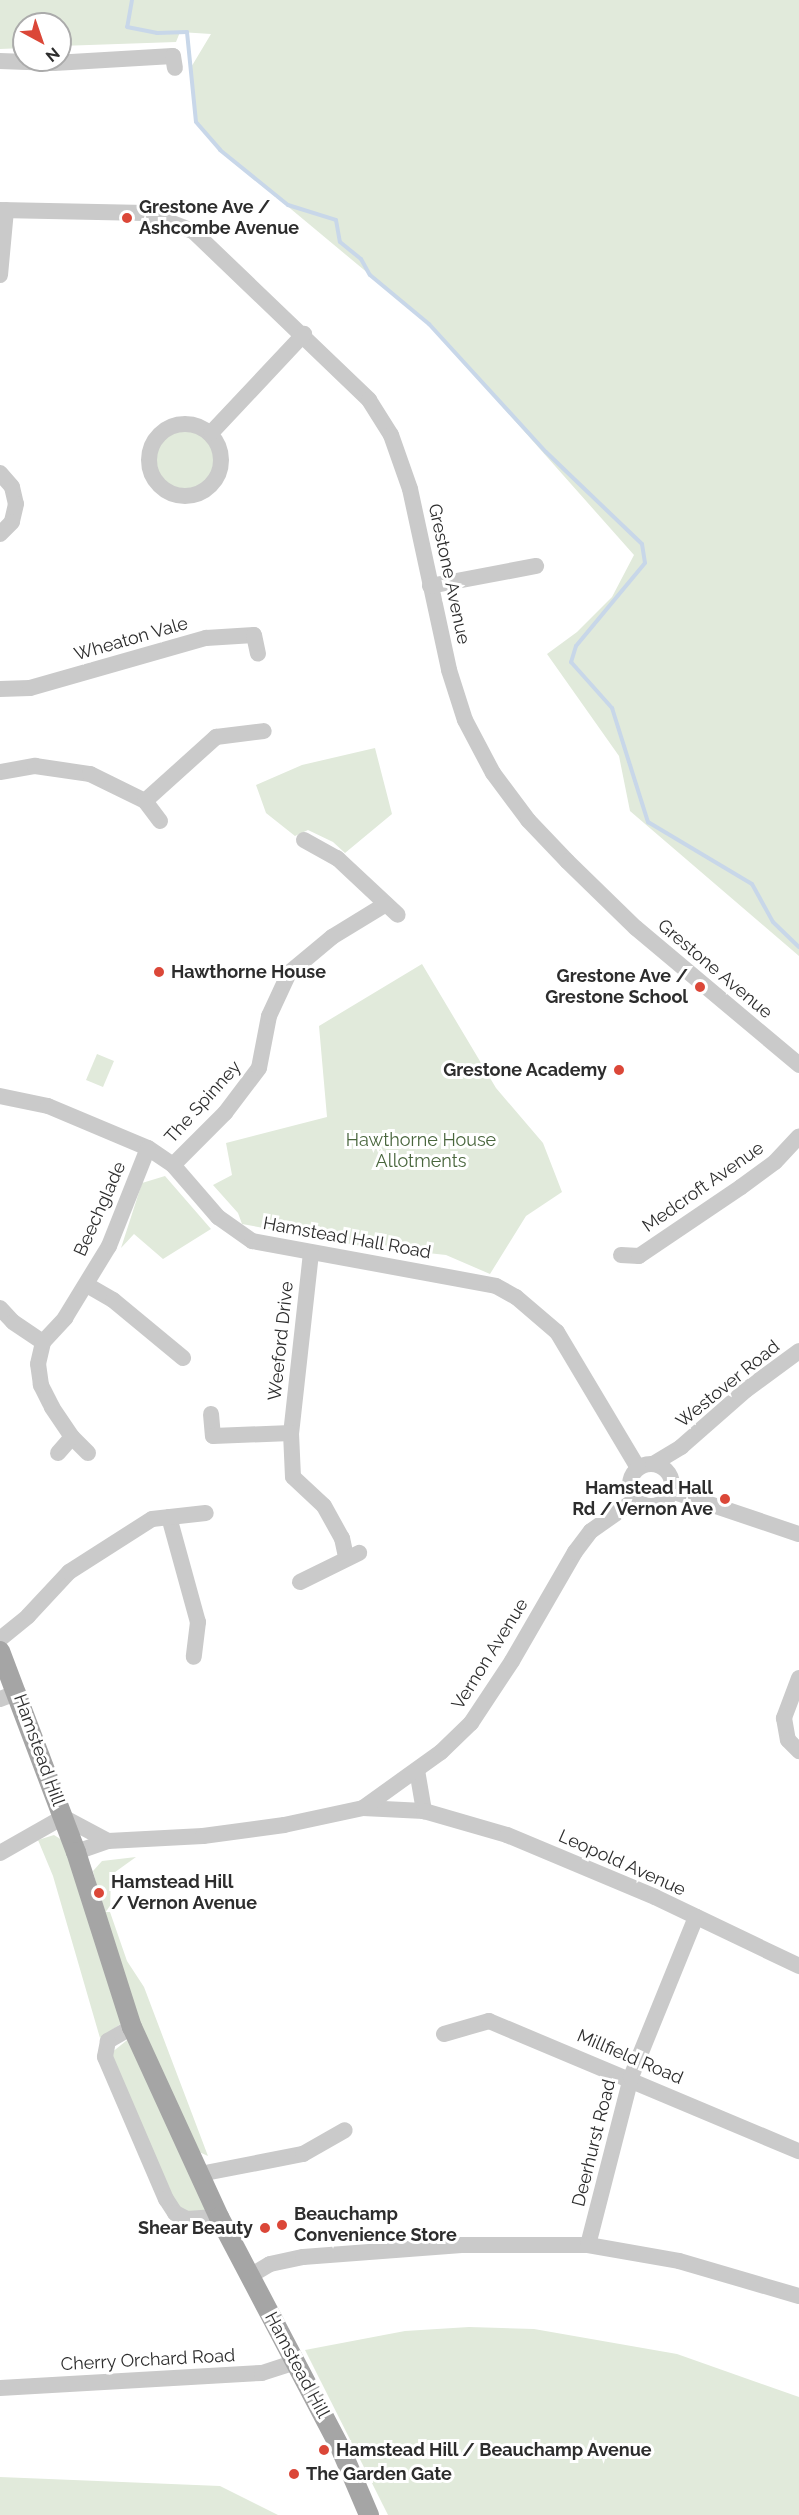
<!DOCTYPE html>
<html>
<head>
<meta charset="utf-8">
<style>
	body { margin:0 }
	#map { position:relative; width:799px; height:2515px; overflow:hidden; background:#fff; font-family:Raleway,sans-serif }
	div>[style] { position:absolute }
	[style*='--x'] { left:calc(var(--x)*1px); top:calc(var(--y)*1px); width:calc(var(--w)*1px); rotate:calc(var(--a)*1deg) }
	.green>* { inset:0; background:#e1eadb }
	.round { border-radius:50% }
	.stream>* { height:4px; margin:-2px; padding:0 2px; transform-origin:2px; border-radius:2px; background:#c8d7e9 }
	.minor>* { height:16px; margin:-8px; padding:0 8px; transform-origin:8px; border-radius:8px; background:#cacaca }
	.minor>.ring { margin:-8px; padding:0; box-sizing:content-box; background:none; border:16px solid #cacaca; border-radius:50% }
	.major>* { height:20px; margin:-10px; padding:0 10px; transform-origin:10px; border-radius:10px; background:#a5a5a5 }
	.dots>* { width:16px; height:16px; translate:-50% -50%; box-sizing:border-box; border:3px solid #fff; border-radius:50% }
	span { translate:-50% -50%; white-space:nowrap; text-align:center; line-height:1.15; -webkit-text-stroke:6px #fff; paint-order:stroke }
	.poi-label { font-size:18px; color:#2d2d2d; font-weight:700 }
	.left { translate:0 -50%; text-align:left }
	.right { translate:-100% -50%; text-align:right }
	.street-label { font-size:18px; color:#2d2d2d }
	.park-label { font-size:18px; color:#49663d }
	.north { position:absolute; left:12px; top:12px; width:60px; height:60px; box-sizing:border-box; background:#fff; border:2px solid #ababab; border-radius:50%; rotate:140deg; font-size:16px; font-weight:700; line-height:24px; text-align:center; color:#2d2d2d }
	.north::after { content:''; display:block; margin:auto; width:21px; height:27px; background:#db4738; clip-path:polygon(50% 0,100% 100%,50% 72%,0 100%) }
</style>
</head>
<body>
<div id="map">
	<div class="green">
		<i style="clip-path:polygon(0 0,799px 0,799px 956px,630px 811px,619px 756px,547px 654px,577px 632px,612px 597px,634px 555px,429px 324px,220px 150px,196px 122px,190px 69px,211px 34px,180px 32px,176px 42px,60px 46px,60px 24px,24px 24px,24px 48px,0 49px)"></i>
		<i class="round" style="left:156px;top:431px;width:58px;height:58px"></i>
		<i style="clip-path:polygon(375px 748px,392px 814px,345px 853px,333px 842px,308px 830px,295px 836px,266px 813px,256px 785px,302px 765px)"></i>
		<i style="clip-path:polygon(422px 964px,496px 1088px,543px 1143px,562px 1192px,526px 1216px,490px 1274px,446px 1255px,355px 1245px,242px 1224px,238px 1213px,213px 1185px,232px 1175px,226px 1143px,327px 1117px,319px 1026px)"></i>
		<i style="clip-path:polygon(97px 1054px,114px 1061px,103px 1087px,86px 1080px)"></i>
		<i style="clip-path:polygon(165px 1176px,211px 1229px,163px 1259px,134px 1234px,121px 1248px,142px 1183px)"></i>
		<i style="clip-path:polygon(54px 1835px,62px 1840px,123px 2017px,122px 2023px,100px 2038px,53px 1876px,38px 1840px)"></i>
		<i style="clip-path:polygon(136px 1857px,111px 1875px,110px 1912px,127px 1961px,144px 1987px,208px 2156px,197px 2151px,132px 2009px,101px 1903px,93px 1871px,102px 1861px)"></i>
		<i style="clip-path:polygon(131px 2037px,208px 2211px,178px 2211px,111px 2053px)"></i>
		<i style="clip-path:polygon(469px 2327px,534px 2329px,677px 2354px,799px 2397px,799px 2515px,388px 2515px,305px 2350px,405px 2331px)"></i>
		<i style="clip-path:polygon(0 2477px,220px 2486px,278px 2515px,0 2515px)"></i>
	</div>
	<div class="stream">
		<i style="--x:132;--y:0;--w:27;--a:100"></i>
		<i style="--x:127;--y:27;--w:31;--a:11"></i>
		<i style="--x:157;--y:33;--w:30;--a:-2"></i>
		<i style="--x:187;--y:32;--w:90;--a:84.3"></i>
		<i style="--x:196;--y:122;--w:37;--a:49"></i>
		<i style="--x:220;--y:150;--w:87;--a:39"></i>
		<i style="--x:288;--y:205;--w:50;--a:17.4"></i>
		<i style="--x:336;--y:220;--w:22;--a:80"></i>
		<i style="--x:340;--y:242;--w:27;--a:39"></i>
		<i style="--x:361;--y:259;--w:18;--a:61"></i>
		<i style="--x:370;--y:275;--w:77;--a:39.7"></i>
		<i style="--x:429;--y:324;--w:173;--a:47.6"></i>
		<i style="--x:546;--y:452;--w:133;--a:43.8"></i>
		<i style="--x:642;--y:544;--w:19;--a:81"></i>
		<i style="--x:645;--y:563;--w:108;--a:129.7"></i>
		<i style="--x:576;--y:646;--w:17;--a:107"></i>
		<i style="--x:571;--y:662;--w:62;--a:48.3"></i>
		<i style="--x:612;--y:708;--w:120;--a:72.5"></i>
		<i style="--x:648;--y:822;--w:121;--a:30.8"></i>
		<i style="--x:752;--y:884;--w:43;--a:61.1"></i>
		<i style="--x:773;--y:922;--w:36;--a:44"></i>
	</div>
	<div class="minor">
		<i style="--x:0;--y:61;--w:54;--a:2.1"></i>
		<i style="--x:54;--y:63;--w:119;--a:-3.4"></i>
		<i style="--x:173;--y:56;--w:12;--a:81"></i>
		<i style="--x:0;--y:210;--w:146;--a:1.2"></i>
		<i style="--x:146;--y:213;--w:50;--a:21"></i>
		<i style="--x:193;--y:231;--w:244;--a:43.8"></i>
		<i style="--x:369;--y:400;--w:41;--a:57.8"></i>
		<i style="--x:391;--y:435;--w:57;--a:70.6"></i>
		<i style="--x:410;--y:489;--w:185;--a:77.8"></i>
		<i style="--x:449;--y:670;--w:52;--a:72.3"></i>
		<i style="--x:465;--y:720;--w:60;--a:62.2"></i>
		<i style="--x:493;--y:773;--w:59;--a:53.3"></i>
		<i style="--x:528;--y:820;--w:57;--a:46.4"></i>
		<i style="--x:567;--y:861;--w:96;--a:44.2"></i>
		<i style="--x:636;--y:928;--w:213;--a:40"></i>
		<i style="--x:0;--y:275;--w:65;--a:-84.7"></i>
		<i class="ring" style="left:149px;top:424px;width:56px;height:56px"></i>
		<i style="--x:211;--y:433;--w:136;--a:-46.8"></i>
		<i style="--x:0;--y:473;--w:18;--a:49"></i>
		<i style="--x:12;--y:487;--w:17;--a:77"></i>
		<i style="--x:16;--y:504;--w:18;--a:103"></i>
		<i style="--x:12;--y:522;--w:17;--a:135"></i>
		<i style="--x:430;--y:586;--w:108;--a:-10.7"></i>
		<i style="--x:0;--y:689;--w:30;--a:-2"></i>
		<i style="--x:30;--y:688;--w:183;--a:-15.9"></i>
		<i style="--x:206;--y:638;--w:48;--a:-3.6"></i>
		<i style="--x:254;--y:635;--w:19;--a:78"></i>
		<i style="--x:0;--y:772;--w:36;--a:-10"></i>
		<i style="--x:35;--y:766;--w:56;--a:8.3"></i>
		<i style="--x:90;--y:774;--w:61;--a:26.1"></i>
		<i style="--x:145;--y:801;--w:25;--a:53"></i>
		<i style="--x:145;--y:801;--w:96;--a:-42"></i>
		<i style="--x:216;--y:737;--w:48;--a:-7.1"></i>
		<i style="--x:304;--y:840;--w:38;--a:29"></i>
		<i style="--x:337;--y:858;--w:83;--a:43.1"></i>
		<i style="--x:0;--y:1096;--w:49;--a:11.8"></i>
		<i style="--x:48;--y:1106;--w:108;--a:22.8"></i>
		<i style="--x:148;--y:1148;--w:30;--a:34"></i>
		<i style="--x:173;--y:1165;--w:69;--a:49.1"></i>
		<i style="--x:218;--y:1217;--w:42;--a:35.2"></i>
		<i style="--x:252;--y:1241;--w:248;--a:10.4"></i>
		<i style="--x:496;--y:1286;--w:23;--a:29"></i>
		<i style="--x:516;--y:1297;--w:54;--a:40.5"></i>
		<i style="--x:557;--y:1332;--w:158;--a:59.2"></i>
		<i style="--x:173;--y:1165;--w:74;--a:-45"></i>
		<i style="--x:225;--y:1113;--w:56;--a:-52.9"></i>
		<i style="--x:259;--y:1068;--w:53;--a:-79.1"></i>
		<i style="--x:269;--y:1016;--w:47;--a:-65.1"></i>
		<i style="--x:289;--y:973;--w:56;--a:-39.9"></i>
		<i style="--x:332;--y:937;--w:63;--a:-31.4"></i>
		<i style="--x:311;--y:1253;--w:181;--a:96.3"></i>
		<i style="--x:291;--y:1433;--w:44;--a:87.4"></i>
		<i style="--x:293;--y:1477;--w:42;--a:43.1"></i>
		<i style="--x:324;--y:1506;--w:37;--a:61"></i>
		<i style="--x:342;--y:1538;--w:19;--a:78"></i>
		<i style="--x:621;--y:1255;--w:18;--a:3"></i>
		<i style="--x:639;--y:1256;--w:123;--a:-34.1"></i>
		<i style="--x:741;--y:1187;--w:42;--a:-36.3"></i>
		<i style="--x:775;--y:1162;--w:35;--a:-47"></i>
		<i style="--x:87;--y:1285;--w:30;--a:30"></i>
		<i style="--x:113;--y:1300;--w:91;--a:39.6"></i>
		<i style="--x:0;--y:1308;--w:19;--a:47"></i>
		<i style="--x:13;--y:1322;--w:36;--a:34"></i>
		<i style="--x:211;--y:1414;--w:22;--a:85"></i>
		<i style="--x:213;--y:1436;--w:78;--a:-2.2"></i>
		<i style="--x:58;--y:1453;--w:21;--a:-49"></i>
		<i style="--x:88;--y:1453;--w:23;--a:-135"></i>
		<i style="--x:72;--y:1437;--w:36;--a:-124"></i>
		<i style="--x:52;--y:1407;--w:25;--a:-117"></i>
		<i style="--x:41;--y:1385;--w:21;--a:-98"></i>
		<i style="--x:38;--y:1364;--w:23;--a:-77"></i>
		<i style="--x:43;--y:1342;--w:33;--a:-47"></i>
		<i style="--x:65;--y:1318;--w:84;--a:-58.6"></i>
		<i style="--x:109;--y:1246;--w:105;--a:-68.3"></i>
		<i class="ring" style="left:630px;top:1464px;width:26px;height:26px"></i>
		<i style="--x:653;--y:1464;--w:33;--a:-31"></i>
		<i style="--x:681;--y:1447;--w:86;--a:-41.2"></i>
		<i style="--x:746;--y:1390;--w:66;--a:-36.3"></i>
		<i style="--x:671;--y:1491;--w:135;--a:18.6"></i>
		<i style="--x:169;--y:1517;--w:109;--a:74.6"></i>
		<i style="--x:198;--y:1622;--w:35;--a:97"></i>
		<i style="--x:300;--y:1582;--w:66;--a:-26.2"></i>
		<i style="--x:0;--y:1639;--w:36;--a:-39"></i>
		<i style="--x:28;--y:1616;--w:60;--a:-47"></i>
		<i style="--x:69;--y:1572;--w:98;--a:-32.6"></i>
		<i style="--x:152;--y:1519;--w:54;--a:-6.3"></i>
		<i style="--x:799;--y:1678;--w:43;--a:110.6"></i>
		<i style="--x:784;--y:1718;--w:22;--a:80"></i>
		<i style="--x:788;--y:1740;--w:16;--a:45"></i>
		<i style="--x:0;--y:1699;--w:19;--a:-21"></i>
		<i style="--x:417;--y:1770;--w:42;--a:80.3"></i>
		<i style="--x:363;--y:1808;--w:61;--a:2.8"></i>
		<i style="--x:424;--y:1811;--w:86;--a:16.1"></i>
		<i style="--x:507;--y:1835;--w:160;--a:22.7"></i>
		<i style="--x:655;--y:1897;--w:160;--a:25.6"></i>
		<i style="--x:108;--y:1841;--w:95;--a:-3"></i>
		<i style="--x:203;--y:1836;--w:82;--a:-7.7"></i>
		<i style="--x:284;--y:1825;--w:81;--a:-12.1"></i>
		<i style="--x:363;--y:1808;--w:96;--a:-35.7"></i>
		<i style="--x:441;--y:1752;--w:42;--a:-44"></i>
		<i style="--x:471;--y:1723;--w:74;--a:-56.5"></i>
		<i style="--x:512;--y:1661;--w:126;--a:-60"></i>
		<i style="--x:575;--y:1552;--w:26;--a:-53"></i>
		<i style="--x:591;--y:1531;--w:54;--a:-35.2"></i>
		<i style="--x:0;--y:1853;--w:73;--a:-29.7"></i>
		<i style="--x:63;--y:1817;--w:51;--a:28.1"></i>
		<i style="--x:108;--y:1841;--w:34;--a:161"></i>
		<i style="--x:132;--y:2027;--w:28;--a:150"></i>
		<i style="--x:108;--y:2041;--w:16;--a:101"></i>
		<i style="--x:105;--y:2057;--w:155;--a:66.8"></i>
		<i style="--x:166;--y:2199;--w:17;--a:57"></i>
		<i style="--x:175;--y:2213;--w:13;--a:27"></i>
		<i style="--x:187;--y:2219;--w:32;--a:-4"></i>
		<i style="--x:444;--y:2034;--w:47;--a:-16.1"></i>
		<i style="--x:489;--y:2021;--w:336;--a:22.8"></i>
		<i style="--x:200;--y:2174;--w:105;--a:-11"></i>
		<i style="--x:303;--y:2154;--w:48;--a:-29.7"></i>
		<i style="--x:588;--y:2245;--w:173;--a:-75.6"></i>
		<i style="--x:631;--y:2077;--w:173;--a:-67.9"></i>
		<i style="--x:250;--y:2276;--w:23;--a:-31"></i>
		<i style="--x:270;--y:2264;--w:34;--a:-12"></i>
		<i style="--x:303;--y:2257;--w:159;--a:-4.3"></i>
		<i style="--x:462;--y:2245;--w:126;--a:0"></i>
		<i style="--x:588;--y:2245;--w:92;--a:10"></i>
		<i style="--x:679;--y:2261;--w:125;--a:16.3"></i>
		<i style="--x:0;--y:2388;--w:262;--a:-3.3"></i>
		<i style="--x:262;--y:2373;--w:36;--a:-18"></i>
	</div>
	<div class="major">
		<i style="--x:0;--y:1651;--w:215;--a:69.3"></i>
		<i style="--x:76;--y:1852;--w:184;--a:72.3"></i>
		<i style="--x:132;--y:2027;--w:209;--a:65.4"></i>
		<i style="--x:219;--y:2217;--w:260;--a:62.3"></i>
		<i style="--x:340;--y:2447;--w:74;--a:66.9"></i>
	</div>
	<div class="dots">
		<i style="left:127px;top:218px;background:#db4738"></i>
		<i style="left:159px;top:972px;background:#db4738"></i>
		<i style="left:700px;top:987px;background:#db4738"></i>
		<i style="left:619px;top:1070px;background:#db4738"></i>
		<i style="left:725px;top:1499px;background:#db4738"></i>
		<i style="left:99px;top:1893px;background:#db4738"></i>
		<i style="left:282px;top:2225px;background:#db4738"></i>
		<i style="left:265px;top:2228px;background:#db4738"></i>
		<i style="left:324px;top:2450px;background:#db4738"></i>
		<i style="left:294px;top:2474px;background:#db4738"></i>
	</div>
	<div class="poi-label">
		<span class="left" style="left:139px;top:218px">Grestone Ave /<br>Ashcombe Avenue</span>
		<span class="left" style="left:171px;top:972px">Hawthorne House</span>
		<span class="right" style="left:688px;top:987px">Grestone Ave /<br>Grestone School</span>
		<span class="right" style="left:607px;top:1070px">Grestone Academy</span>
		<span class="right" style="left:713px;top:1499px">Hamstead Hall<br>Rd / Vernon Ave</span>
		<span class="left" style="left:111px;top:1893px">Hamstead Hill<br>/ Vernon Avenue</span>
		<span class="left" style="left:294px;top:2225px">Beauchamp<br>Convenience Store</span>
		<span class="right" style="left:253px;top:2228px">Shear Beauty</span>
		<span class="left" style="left:336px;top:2450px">Hamstead Hill / Beauchamp Avenue</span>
		<span class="left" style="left:306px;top:2474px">The Garden Gate</span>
	</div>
	<div class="street-label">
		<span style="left:449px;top:574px;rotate:78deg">Grestone Avenue</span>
		<span style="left:131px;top:639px;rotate:-16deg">Wheaton Vale</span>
		<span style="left:715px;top:969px;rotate:40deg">Grestone Avenue</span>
		<span style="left:203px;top:1102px;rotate:-48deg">The Spinney</span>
		<span style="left:703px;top:1187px;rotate:-35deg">Medcroft Avenue</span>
		<span style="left:100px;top:1209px;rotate:-66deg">Beechglade</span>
		<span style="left:347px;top:1238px;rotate:10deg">Hamstead Hall Road</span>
		<span style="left:281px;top:1341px;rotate:-84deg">Weeford Drive</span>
		<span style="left:728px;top:1384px;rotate:-39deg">Westover Road</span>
		<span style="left:490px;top:1654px;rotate:-58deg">Vernon Avenue</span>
		<span style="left:39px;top:1750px;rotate:70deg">Hamstead Hill</span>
		<span style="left:622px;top:1863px;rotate:24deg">Leopold Avenue</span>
		<span style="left:630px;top:2057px;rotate:23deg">Millfield Road</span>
		<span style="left:594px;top:2143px;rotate:-76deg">Deerhurst Road</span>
		<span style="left:148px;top:2360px;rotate:-3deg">Cherry Orchard Road</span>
		<span style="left:297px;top:2365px;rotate:62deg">Hamstead Hill</span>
	</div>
	<div class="park-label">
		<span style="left:421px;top:1151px">Hawthorne House<br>Allotments</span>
	</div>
	<div class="north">N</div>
</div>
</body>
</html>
